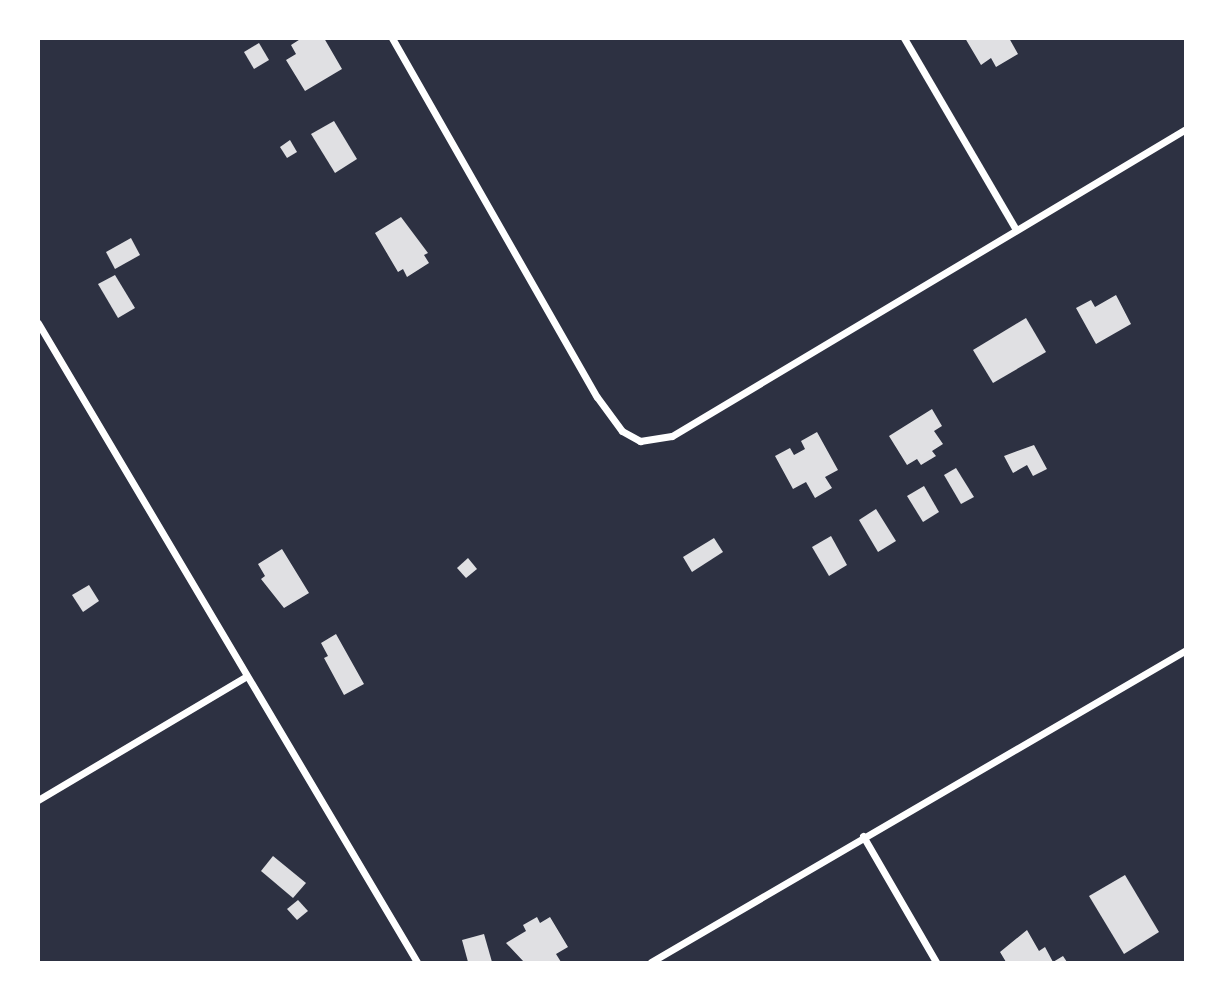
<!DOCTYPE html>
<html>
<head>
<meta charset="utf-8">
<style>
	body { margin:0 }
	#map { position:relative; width:1224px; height:1001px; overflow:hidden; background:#2d3142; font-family:"Varela Round",sans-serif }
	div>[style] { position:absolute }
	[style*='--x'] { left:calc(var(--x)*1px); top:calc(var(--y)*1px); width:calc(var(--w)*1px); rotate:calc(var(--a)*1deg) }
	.building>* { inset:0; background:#e0e0e3 }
	.minor>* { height:7px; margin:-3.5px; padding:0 3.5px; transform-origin:3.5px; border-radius:3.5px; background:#fff }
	span { translate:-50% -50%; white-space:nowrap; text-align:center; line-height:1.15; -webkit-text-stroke:5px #fff; paint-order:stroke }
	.frame { position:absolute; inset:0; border:40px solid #fff; pointer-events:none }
</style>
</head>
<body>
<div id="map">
	<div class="building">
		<i style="clip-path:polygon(302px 38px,324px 38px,342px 69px,305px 91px,286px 60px,296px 54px,291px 45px)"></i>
		<i style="clip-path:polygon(965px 38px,1009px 38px,1018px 54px,996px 67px,991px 58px,981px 65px)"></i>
		<i style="clip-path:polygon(259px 43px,269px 60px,254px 69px,244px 52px)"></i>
		<i style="clip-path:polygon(334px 121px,357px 159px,335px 173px,311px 134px)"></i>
		<i style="clip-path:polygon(290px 140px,297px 152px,287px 158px,280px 147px)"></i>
		<i style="clip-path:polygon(401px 217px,428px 253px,424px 255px,429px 263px,407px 277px,403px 269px,398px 272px,375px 233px)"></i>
		<i style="clip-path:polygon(131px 238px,140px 255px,115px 269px,106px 252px)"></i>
		<i style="clip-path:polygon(115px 275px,135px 308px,118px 318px,98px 284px)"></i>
		<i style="clip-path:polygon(1116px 295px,1131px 324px,1096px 344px,1076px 308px,1091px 300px,1095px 307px)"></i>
		<i style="clip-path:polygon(1026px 318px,1046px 352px,993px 383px,973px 350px)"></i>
		<i style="clip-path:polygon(932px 409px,942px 426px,934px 431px,943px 444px,932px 451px,936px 456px,921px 465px,917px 459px,907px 465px,889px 436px)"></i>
		<i style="clip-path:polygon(817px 432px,838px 470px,825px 477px,832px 488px,815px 498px,806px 482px,793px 489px,775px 456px,790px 448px,794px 455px,805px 449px,801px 441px)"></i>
		<i style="clip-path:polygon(1034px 445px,1047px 469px,1033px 476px,1027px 465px,1013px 473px,1004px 456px)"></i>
		<i style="clip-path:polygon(956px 468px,974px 497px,961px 504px,944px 475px)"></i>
		<i style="clip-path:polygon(924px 486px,939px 512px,923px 522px,907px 496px)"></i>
		<i style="clip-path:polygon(876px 509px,896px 541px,878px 552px,859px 520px)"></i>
		<i style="clip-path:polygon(831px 536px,847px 565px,829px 576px,812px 547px)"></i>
		<i style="clip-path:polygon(714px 538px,723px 552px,692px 572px,683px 557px)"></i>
		<i style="clip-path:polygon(282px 549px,309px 593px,284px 608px,261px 579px,265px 576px,258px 564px)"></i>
		<i style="clip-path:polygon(468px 558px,477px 569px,466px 578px,457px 568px)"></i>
		<i style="clip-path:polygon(89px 585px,99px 601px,83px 612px,72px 595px)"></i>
		<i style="clip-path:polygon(336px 634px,364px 684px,344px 695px,324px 658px,328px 656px,321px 643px)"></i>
		<i style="clip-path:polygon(273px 856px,306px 883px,293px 898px,261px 871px)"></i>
		<i style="clip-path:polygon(1125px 875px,1159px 932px,1124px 954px,1089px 896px)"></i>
		<i style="clip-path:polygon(298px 900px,308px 911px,297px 920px,287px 909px)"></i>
		<i style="clip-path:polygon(537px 917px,540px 923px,550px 917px,568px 947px,556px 954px,561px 962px,524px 962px,506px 943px,526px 931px,523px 925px)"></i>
		<i style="clip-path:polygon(1027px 930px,1039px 951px,1045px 947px,1053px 962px,1063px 956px,1067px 962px,1006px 962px,1000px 952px)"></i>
		<i style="clip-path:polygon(484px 934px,492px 962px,468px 962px,462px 940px)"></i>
	</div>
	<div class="minor">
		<i style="--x:392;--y:38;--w:413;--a:60.3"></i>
		<i style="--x:597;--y:397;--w:42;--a:53.7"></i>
		<i style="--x:622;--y:431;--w:21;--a:29"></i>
		<i style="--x:640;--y:441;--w:32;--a:-9"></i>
		<i style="--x:672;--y:436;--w:599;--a:-30.85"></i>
		<i style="--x:904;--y:38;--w:220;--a:59.7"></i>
		<i style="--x:38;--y:323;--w:743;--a:59.33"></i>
		<i style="--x:38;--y:800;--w:241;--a:-30.7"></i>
		<i style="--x:863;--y:836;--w:146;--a:59.9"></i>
		<i style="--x:651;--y:962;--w:619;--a:-30.25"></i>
	</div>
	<div class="frame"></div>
</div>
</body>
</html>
